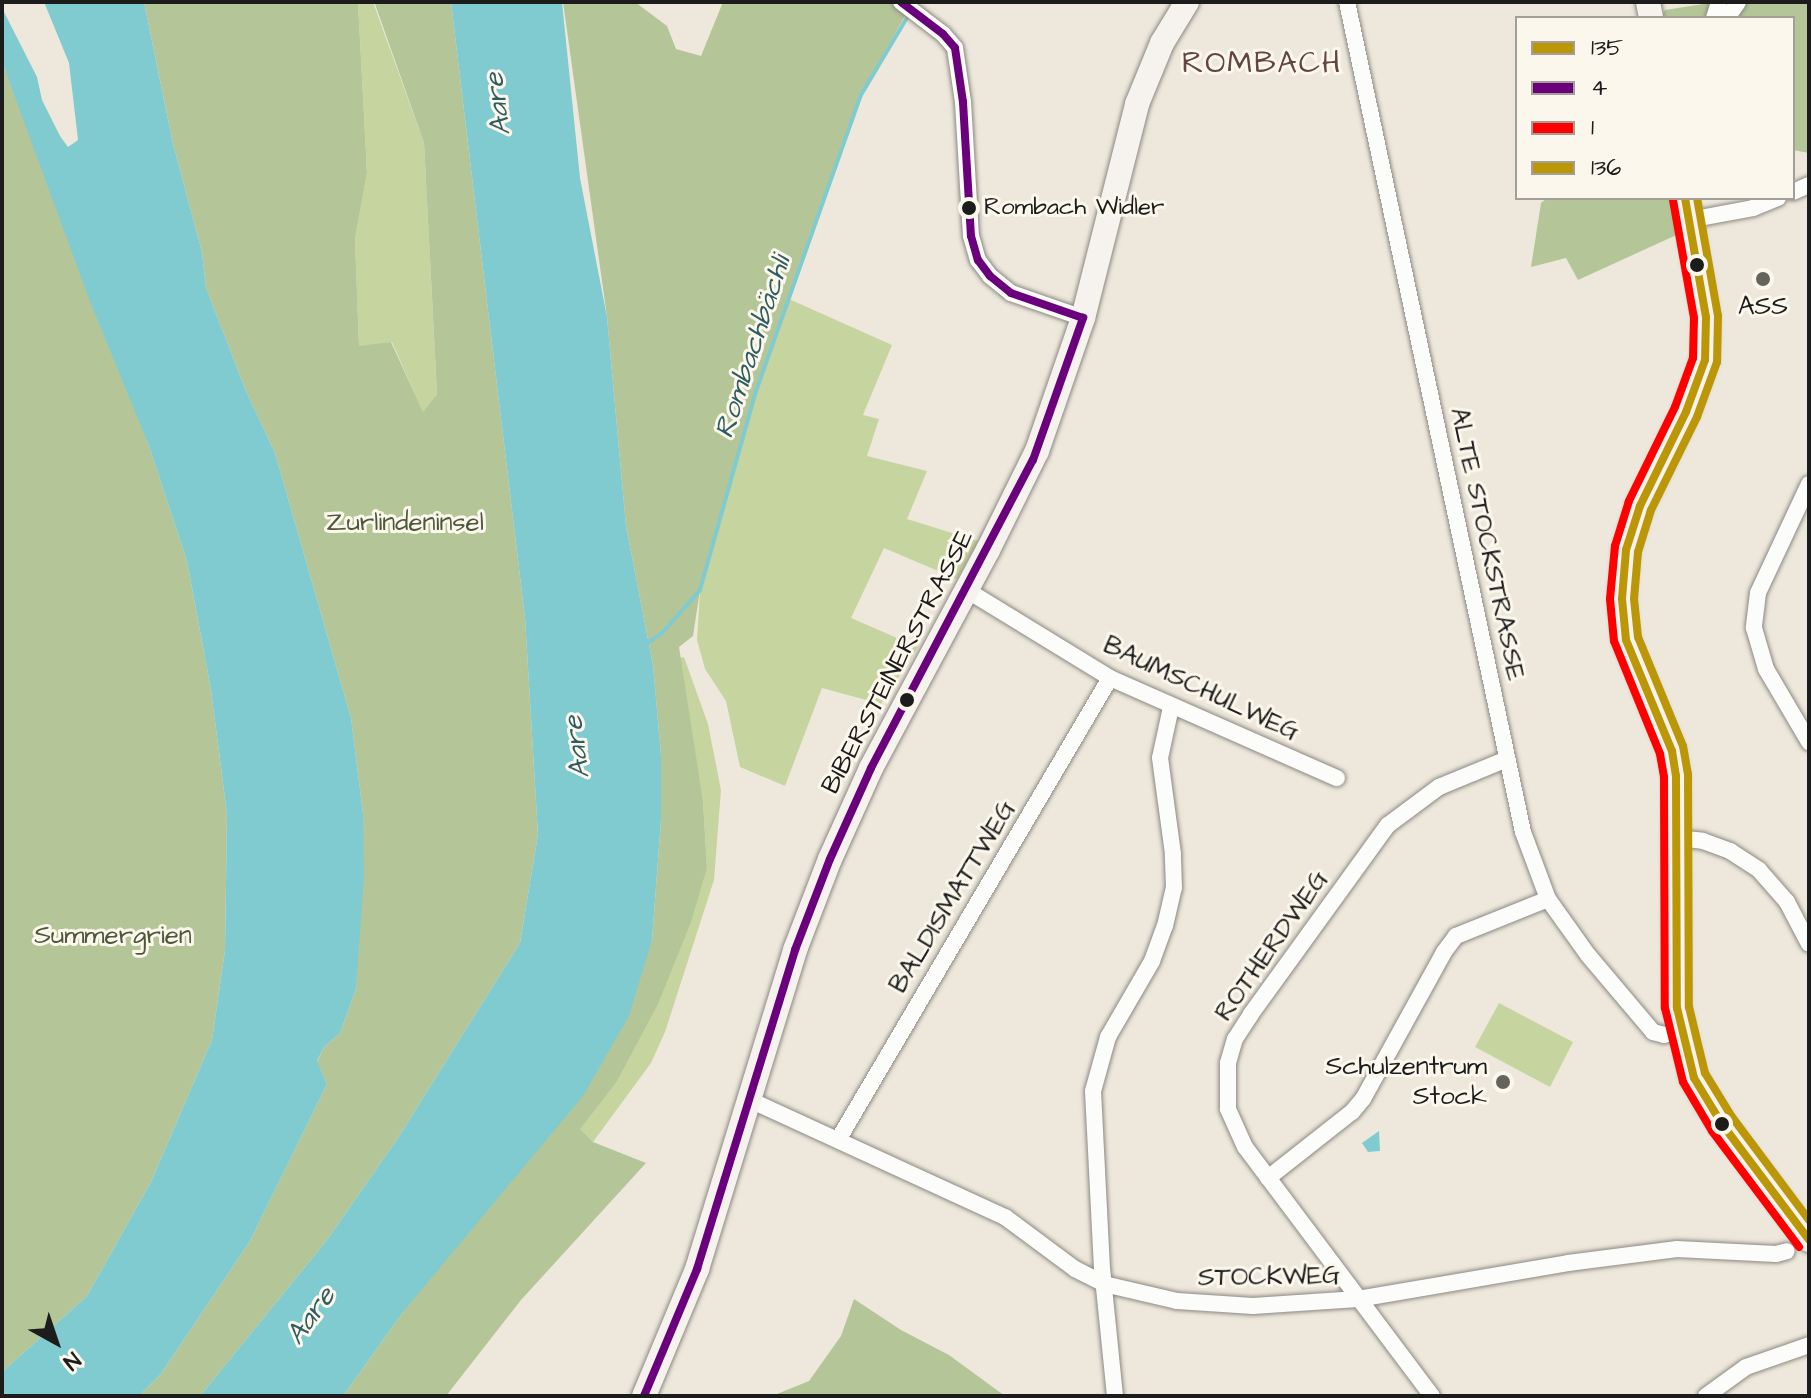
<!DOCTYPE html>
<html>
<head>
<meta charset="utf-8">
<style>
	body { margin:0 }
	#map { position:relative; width:1811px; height:1398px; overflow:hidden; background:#eee8dc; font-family:"Architects Daughter",sans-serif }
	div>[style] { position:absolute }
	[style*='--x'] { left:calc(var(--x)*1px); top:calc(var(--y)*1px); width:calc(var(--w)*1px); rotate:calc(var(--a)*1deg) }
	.green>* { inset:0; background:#c6d5a0 }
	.forest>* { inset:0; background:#b4c698 }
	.water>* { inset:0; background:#80cbcf }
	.stream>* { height:4px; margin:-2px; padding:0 2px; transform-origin:2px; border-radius:2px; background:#80cbcf }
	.roads { filter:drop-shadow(0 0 2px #8c8983) drop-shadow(0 0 2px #8c8983) }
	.street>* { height:16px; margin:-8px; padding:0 8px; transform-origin:8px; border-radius:8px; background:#fcfcfa }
	.secondary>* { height:24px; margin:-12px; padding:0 12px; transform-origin:12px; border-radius:12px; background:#f6f3ef }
	.bus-1>* { height:8px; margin:-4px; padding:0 4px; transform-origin:4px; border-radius:4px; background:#bb9708 }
	.bus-2>* { height:8px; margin:-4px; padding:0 4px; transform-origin:4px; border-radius:4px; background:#6b007d }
	.bus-3>* { height:8px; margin:-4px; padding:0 4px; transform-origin:4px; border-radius:4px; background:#f00 }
	.bus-4>* { height:8px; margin:-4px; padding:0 4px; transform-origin:4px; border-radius:4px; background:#bb9708 }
	.dots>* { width:22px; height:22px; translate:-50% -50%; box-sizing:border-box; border:4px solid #fbf7ec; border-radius:50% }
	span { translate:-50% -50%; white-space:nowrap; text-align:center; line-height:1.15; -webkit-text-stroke:6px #fbf7ec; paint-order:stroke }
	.bus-label { font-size:24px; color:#1c1c1c }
	.left { translate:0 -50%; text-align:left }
	.poi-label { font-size:26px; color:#1c1c1c }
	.right { translate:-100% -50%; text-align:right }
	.park-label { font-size:26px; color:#4c5839 }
	.street-label { font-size:26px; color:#1c1c1c }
	.water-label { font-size:28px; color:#315d61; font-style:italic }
	.quarter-label { font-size:30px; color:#614643; letter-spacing:2px }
	.frame { position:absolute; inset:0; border:4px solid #1c1c1c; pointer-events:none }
	.legend { position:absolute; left:1515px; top:16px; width:280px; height:184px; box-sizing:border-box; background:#fbf7ec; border:2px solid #a29f99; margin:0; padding:10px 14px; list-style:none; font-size:24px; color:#1c1c1c }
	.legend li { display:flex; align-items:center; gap:16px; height:40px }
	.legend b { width:40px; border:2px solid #a29f99 }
	.north { position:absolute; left:16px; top:1302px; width:80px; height:80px; -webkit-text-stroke:6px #fbf7ec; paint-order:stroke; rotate:140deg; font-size:22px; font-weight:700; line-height:32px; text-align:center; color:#1c1c1c }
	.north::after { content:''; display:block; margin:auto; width:28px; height:36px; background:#1c1c1c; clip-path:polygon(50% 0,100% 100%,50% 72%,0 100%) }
</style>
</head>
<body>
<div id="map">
	<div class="green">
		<i style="clip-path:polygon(358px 2px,373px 2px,424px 143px,437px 394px,423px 413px,392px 342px,359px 347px,355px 239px,367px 173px)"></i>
		<i style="clip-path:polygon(789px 299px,892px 345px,863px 415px,879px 419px,867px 456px,927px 471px,907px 519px,978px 541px,957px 579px,884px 548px,851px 618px,918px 647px,881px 704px,822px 688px,785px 786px,740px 767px,726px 701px,705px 669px,697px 640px,700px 590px,755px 394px)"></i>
		<i style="clip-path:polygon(684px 657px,708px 724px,721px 790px,714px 880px,665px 1032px,651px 1063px,593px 1142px,579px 1129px,616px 1083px,707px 868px,703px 801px,679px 658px)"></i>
		<i style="clip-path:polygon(1499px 1003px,1573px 1042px,1550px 1087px,1475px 1047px)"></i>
	</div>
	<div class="forest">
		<i style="clip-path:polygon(144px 2px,358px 2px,367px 173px,355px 239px,359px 346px,391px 342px,423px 412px,437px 394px,424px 143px,375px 4px,451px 2px,525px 618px,538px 834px,520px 943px,398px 1138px,327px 1240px,200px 1396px,139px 1396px,160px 1375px,250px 1241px,327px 1084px,317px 1062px,324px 1047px,340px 1033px,356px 989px,363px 813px,351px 718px,275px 453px,246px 391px,206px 288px,202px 252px,173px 144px)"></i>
		<i style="clip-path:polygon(563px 2px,635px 2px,667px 26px,676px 49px,701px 56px,723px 2px,900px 2px,906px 14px,861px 95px,755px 394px,700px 590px,693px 636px,679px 647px,703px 801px,707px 868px,691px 922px,658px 1004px,616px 1083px,580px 1129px,593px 1142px,646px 1163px,521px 1300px,446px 1396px,343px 1396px,403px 1312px,652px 940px,661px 820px,661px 755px,653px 665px,626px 526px,607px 317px)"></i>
		<i style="clip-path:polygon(1716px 2px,1809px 2px,1809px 153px,1793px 150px,1793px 18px,1661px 18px,1665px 10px)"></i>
		<i style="clip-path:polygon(2px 62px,149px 446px,187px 561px,211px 690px,227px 814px,225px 950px,212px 1040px,151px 1182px,87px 1296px,2px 1372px)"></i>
		<i style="clip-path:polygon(1547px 198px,1675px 198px,1683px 232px,1578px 280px,1566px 258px,1531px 267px,1541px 203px)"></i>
		<i style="clip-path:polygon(854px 1299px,901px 1330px,949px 1355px,1005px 1396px,772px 1396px,809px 1381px,841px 1336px)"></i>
	</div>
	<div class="water">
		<i style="clip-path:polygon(44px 2px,144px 2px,173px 144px,202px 252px,206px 288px,246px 391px,275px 453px,351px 718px,363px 813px,364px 877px,356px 989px,340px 1033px,324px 1047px,317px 1061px,327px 1084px,250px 1241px,160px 1375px,139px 1396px,2px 1396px,2px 1372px,87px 1296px,151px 1182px,212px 1040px,225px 950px,227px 814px,211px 690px,187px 561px,149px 446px,89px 299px,2px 62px,2px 8px,37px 77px,42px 100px,60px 136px,68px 147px,78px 140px,69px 63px)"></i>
		<i style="clip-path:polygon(451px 2px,562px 2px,580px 178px,607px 317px,626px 526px,653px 665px,661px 755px,661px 820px,652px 940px,629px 1016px,583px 1096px,403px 1312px,343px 1396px,200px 1396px,327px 1240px,398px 1138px,520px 943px,538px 834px,525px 618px)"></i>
		<i style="clip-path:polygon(1379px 1131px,1380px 1151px,1368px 1152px,1362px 1143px)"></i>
	</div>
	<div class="stream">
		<i style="--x:646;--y:644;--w:19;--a:-35"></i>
		<i style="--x:662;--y:633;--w:57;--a:-48.5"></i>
		<i style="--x:700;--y:590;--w:204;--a:-74.3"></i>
		<i style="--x:755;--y:394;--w:317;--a:-70.5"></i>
		<i style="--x:861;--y:95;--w:94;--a:-59.3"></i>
	</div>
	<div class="roads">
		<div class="street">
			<i style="--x:901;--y:2;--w:53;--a:37.3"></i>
			<i style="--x:943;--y:34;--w:18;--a:49"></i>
			<i style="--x:955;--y:48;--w:55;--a:81.6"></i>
			<i style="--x:963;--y:102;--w:134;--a:86.6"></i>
			<i style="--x:971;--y:236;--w:25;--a:74"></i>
			<i style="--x:978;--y:260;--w:20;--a:53"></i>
			<i style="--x:990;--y:276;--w:27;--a:39"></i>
			<i style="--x:1011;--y:293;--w:76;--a:19.1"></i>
			<i style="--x:1347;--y:2;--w:848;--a:78.03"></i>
			<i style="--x:1523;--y:832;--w:72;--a:69.5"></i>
			<i style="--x:1548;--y:899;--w:69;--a:54.5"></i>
			<i style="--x:1588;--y:955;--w:101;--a:49.8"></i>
			<i style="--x:1653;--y:1032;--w:11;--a:15"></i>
			<i style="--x:1664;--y:1035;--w:17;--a:-13"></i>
			<i style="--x:1714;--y:18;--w:17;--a:-73"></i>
			<i style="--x:1727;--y:18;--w:19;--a:-55"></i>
			<i style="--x:1793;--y:192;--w:17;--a:-24"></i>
			<i style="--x:1689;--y:220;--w:65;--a:-10.6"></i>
			<i style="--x:1753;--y:208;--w:27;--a:-22"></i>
			<i style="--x:1809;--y:484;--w:120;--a:115.1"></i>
			<i style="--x:1758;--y:593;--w:35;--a:97"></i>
			<i style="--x:1754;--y:628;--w:43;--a:73.7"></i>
			<i style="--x:1766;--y:669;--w:85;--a:59.5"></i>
			<i style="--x:965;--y:589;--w:170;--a:31.5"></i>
			<i style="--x:1110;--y:678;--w:248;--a:23.8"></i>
			<i style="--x:1676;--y:838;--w:27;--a:6"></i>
			<i style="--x:1703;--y:841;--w:29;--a:20"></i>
			<i style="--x:1730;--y:851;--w:35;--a:33"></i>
			<i style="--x:1759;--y:870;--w:43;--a:48.8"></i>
			<i style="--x:1787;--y:902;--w:47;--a:62.4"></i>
			<i style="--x:748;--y:1099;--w:283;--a:24.7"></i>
			<i style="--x:1005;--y:1217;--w:87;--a:36.6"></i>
			<i style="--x:1075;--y:1269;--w:33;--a:27"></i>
			<i style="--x:1104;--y:1284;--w:75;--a:13.1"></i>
			<i style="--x:1177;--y:1301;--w:76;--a:3.8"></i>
			<i style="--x:1253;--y:1306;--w:105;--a:-3.8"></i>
			<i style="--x:1358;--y:1299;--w:213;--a:-9.7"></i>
			<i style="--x:1568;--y:1263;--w:110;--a:-7.3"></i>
			<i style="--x:1677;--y:1249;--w:99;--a:2.9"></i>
			<i style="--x:1776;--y:1254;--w:11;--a:-15"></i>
			<i style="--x:838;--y:1140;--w:536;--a:-59.51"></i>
			<i style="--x:1268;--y:1178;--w:107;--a:-38.2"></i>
			<i style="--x:1352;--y:1112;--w:17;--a:-50"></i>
			<i style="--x:1363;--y:1099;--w:168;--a:-61.1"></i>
			<i style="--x:1444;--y:952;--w:20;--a:-53"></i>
			<i style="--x:1456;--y:936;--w:99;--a:-21.9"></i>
			<i style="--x:1115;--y:1396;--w:128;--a:-95.8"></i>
			<i style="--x:1102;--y:1269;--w:178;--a:-92.9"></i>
			<i style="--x:1093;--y:1091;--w:56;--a:-74.5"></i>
			<i style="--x:1108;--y:1037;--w:88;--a:-59.9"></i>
			<i style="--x:1152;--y:961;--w:37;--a:-70"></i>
			<i style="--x:1165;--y:926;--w:39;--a:-77"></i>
			<i style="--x:1174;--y:888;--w:34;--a:-92"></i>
			<i style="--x:1173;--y:854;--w:97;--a:-97.7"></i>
			<i style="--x:1160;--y:758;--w:52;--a:-77.8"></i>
			<i style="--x:1432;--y:1396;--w:311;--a:-126.9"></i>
			<i style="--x:1245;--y:1147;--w:42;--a:-114.1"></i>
			<i style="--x:1228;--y:1109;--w:46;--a:-90"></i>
			<i style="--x:1228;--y:1063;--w:25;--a:-74"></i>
			<i style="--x:1235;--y:1039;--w:30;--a:-57"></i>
			<i style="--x:1251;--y:1014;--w:233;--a:-54.1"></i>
			<i style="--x:1388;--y:825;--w:64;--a:-36.7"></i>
			<i style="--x:1439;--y:787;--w:74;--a:-22.4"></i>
			<i style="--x:1706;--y:1396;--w:49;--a:-35.9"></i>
			<i style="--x:1746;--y:1367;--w:67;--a:-19.2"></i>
		</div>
		<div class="secondary">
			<i style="--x:1648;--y:2;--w:16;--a:79"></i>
			<i style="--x:1685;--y:198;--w:121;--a:80"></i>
			<i style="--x:1706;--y:317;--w:43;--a:91.3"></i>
			<i style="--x:1705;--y:360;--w:55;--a:110.1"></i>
			<i style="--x:1686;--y:412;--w:105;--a:116.1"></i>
			<i style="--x:1640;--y:506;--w:46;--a:107.7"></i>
			<i style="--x:1626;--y:550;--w:49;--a:94.7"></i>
			<i style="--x:1622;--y:599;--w:41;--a:84.4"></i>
			<i style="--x:1626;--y:640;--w:120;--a:67.5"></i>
			<i style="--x:1672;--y:751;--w:25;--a:81"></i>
			<i style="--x:1676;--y:776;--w:232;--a:89.8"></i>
			<i style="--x:1677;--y:1008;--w:72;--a:76.3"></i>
			<i style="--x:1694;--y:1078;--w:54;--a:58.7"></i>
			<i style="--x:1722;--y:1124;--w:145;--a:53.1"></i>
			<i style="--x:644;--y:1396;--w:138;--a:-67.3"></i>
			<i style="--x:697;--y:1269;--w:334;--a:-72.9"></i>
			<i style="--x:795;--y:950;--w:97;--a:-69"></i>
			<i style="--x:830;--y:859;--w:100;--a:-65.7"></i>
			<i style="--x:871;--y:768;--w:247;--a:-61.8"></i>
			<i style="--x:988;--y:550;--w:110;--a:-63.7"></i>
			<i style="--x:1037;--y:451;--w:141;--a:-70.9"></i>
			<i style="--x:1083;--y:318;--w:221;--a:-75.8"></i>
			<i style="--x:1137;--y:104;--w:66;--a:-67.7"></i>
			<i style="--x:1162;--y:43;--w:48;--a:-58.6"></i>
		</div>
	</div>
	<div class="bus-1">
		<i style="--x:1685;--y:198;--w:121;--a:80"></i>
		<i style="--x:1706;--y:317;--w:43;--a:91.3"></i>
		<i style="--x:1705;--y:360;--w:55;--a:110.1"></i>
		<i style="--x:1686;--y:412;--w:105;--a:116.1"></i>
		<i style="--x:1640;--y:506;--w:46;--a:107.7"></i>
		<i style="--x:1626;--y:550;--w:49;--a:94.7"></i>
		<i style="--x:1622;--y:599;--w:41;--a:84.4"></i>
		<i style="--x:1626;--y:640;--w:120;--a:67.5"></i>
		<i style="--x:1672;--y:751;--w:25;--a:81"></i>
		<i style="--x:1676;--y:776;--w:232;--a:89.8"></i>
		<i style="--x:1677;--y:1008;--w:72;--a:76.3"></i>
		<i style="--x:1694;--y:1078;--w:54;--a:58.7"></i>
		<i style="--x:1722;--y:1124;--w:145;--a:53.1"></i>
	</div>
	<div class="bus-2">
		<i style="--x:901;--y:2;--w:53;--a:37.3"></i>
		<i style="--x:943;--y:34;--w:18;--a:49"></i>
		<i style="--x:955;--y:48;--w:55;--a:81.6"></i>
		<i style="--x:963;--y:102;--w:134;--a:86.6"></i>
		<i style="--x:971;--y:236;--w:25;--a:74"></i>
		<i style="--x:978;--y:260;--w:20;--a:53"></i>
		<i style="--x:990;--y:276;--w:27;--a:39"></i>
		<i style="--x:1011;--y:293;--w:76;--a:19.1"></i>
		<i style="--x:644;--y:1396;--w:138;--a:-67.3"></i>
		<i style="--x:697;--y:1269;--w:334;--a:-72.9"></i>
		<i style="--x:795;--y:950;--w:97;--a:-69"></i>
		<i style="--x:830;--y:859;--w:100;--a:-65.7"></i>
		<i style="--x:871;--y:768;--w:348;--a:-62.3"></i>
		<i style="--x:1033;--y:460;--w:151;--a:-70.6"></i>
	</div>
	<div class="bus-3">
		<i style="--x:1673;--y:200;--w:120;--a:79.9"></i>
		<i style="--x:1694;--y:318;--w:40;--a:91.4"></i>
		<i style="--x:1693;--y:358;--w:52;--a:110.2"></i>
		<i style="--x:1675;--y:407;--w:105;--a:116.1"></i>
		<i style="--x:1629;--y:501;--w:47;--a:107.3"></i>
		<i style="--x:1615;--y:546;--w:53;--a:95.4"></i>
		<i style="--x:1610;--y:599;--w:42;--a:84.6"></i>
		<i style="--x:1614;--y:641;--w:122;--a:67.8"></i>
		<i style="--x:1660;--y:754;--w:23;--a:80"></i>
		<i style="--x:1664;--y:777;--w:231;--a:89.8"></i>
		<i style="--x:1665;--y:1008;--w:76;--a:76.3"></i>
		<i style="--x:1683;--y:1082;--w:57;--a:59.4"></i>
		<i style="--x:1712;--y:1131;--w:145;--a:53.1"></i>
	</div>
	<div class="bus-4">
		<i style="--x:1697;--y:198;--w:120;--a:79.9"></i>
		<i style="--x:1718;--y:316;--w:46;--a:91.2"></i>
		<i style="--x:1717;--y:362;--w:59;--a:110"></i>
		<i style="--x:1697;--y:417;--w:104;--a:116.3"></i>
		<i style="--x:1651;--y:510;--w:44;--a:107.2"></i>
		<i style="--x:1638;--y:552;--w:47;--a:94.9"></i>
		<i style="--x:1634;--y:599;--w:38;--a:84"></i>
		<i style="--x:1638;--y:637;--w:118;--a:67.6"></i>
		<i style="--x:1683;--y:746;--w:28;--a:80"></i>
		<i style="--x:1688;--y:774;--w:233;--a:89.8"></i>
		<i style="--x:1689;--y:1007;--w:68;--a:76.4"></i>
		<i style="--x:1705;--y:1073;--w:52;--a:58.5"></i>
		<i style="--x:1732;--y:1117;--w:129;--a:53.2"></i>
	</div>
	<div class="dots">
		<i style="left:969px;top:208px;background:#1c1c1c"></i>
		<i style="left:1697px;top:265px;background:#1c1c1c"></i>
		<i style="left:1763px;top:279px;background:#66635f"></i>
		<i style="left:907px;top:700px;background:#1c1c1c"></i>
		<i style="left:1503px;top:1082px;background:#66635f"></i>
		<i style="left:1722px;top:1124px;background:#1c1c1c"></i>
	</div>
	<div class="bus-label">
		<span class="left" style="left:984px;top:208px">Rombach Widler</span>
	</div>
	<div class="poi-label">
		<span style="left:1763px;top:307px">ASS</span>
		<span class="right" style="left:1487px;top:1082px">Schulzentrum<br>Stock</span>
	</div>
	<div class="park-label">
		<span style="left:405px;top:523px">Zurlindeninsel</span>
		<span style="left:113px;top:936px">Summergrien</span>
	</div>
	<div class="street-label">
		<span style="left:1487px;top:544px;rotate:78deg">ALTE STOCKSTRASSE</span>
		<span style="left:898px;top:662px;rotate:-62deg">BIBERSTEINERSTRASSE</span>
		<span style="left:1201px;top:689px;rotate:25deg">BAUMSCHULWEG</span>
		<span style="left:953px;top:897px;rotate:-59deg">BALDISMATTWEG</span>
		<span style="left:1272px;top:946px;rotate:-55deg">ROTHERDWEG</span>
		<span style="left:1269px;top:1277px;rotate:-1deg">STOCKWEG</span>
	</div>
	<div class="water-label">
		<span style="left:498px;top:104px;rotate:-97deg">Aare</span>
		<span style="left:753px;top:347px;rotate:-72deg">Rombachbächli</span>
		<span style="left:577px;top:747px;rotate:-97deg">Aare</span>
		<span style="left:311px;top:1316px;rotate:-54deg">Aare</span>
	</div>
	<div class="quarter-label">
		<span style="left:1262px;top:63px">ROMBACH</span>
	</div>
	<div class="frame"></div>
	<ul class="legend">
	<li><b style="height:10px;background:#bb9708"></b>135</li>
	<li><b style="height:10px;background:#6b007d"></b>4</li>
	<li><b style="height:10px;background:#f00"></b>1</li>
	<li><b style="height:10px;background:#bb9708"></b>136</li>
	</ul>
	<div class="north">N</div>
</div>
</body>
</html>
